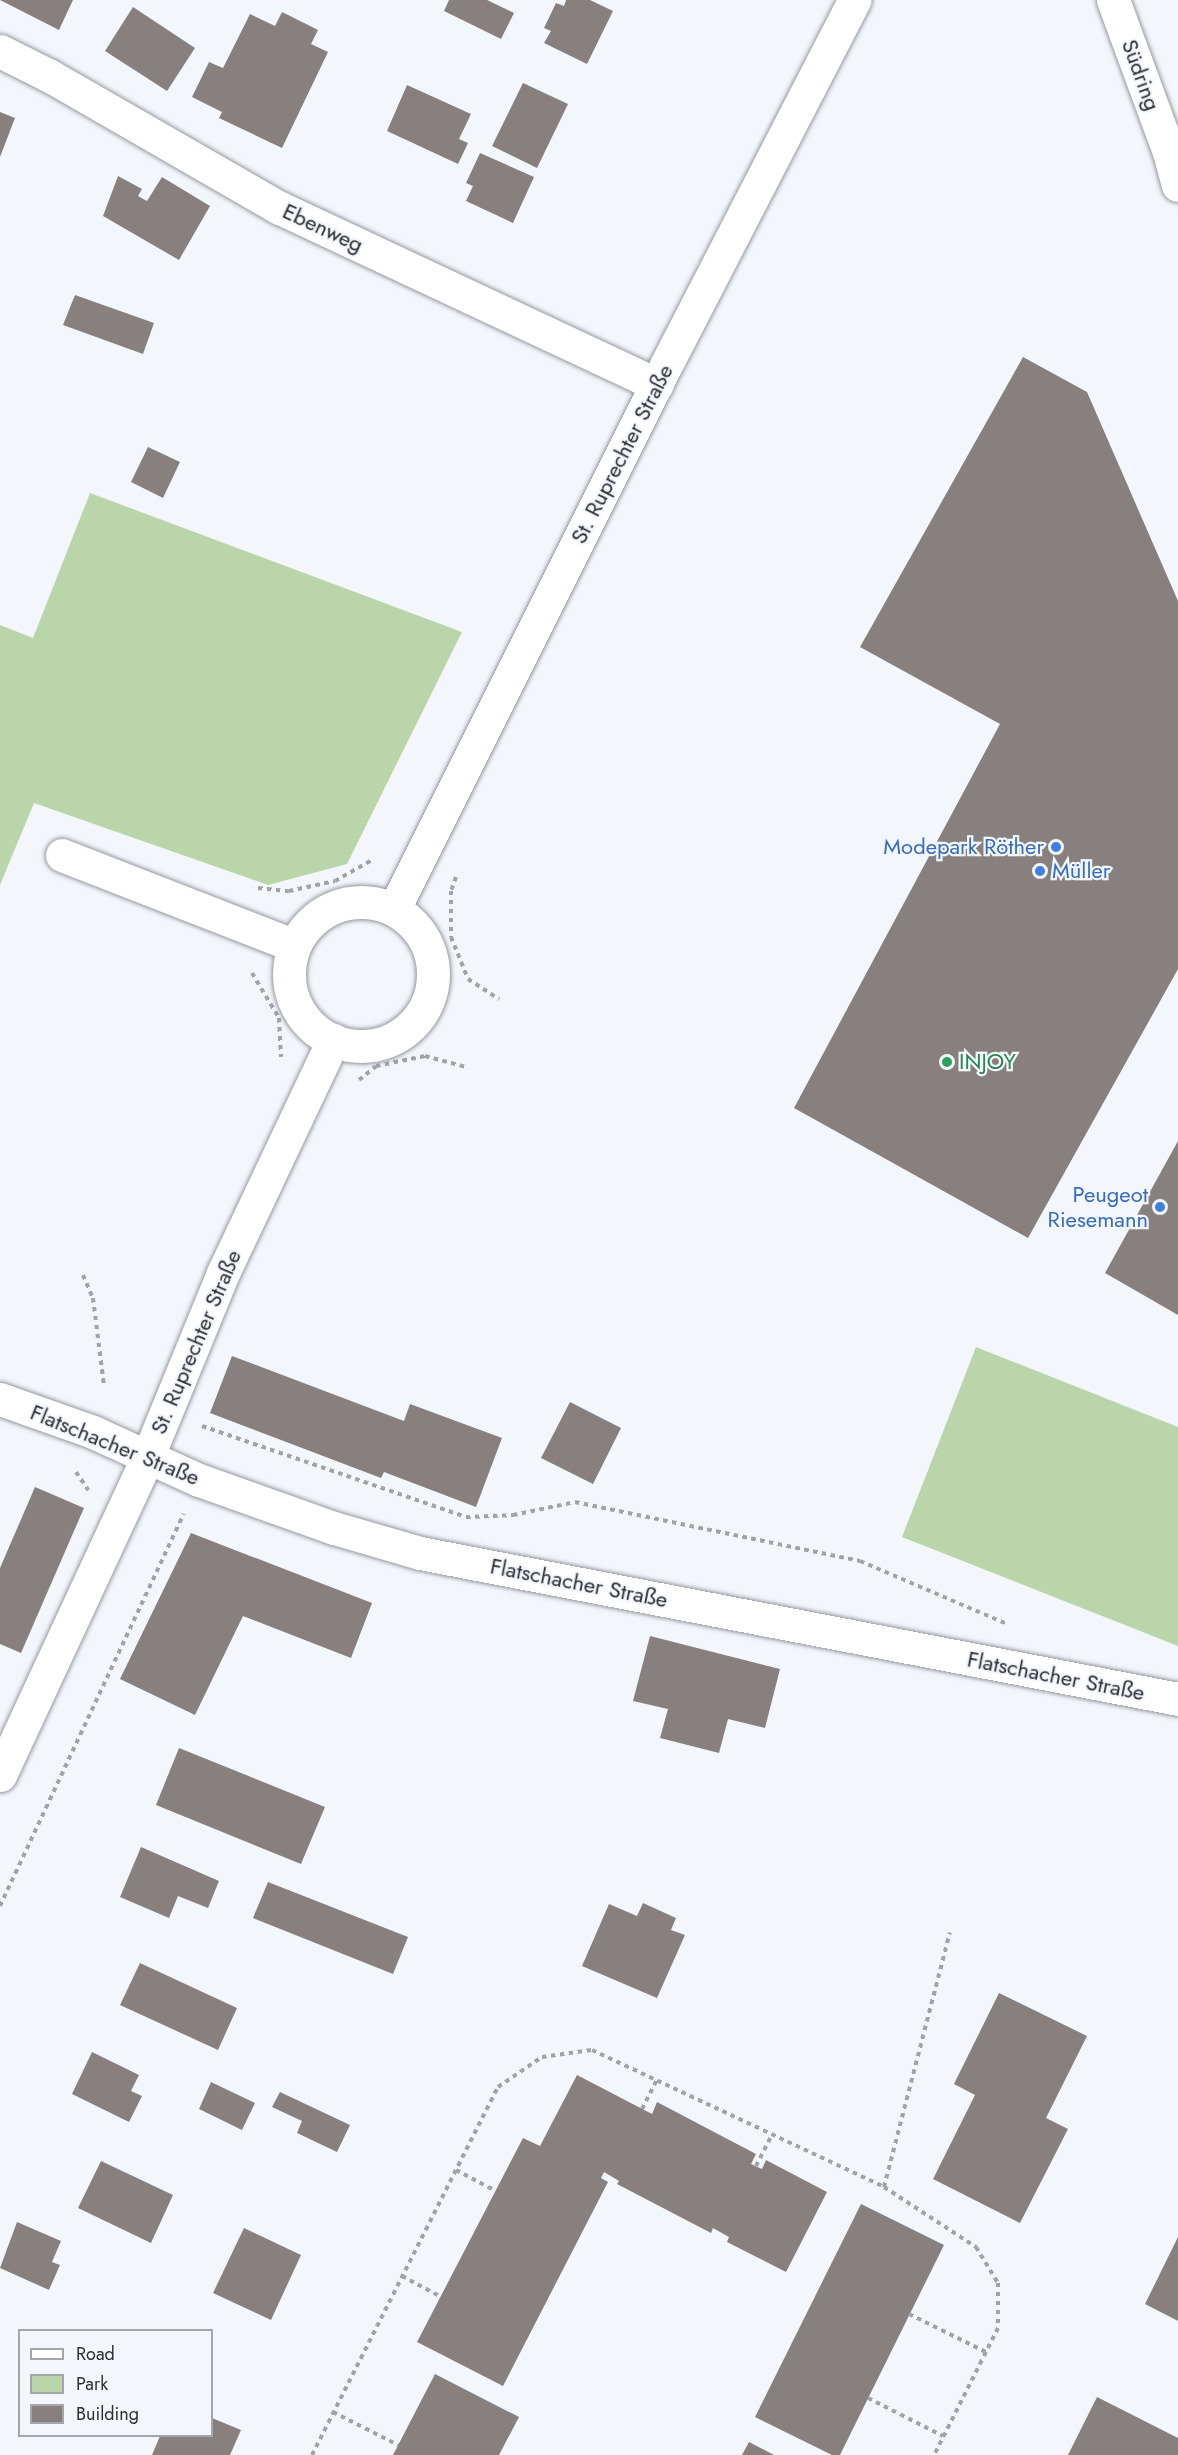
<!DOCTYPE html>
<html>
<head>
<meta charset="utf-8">
<style>
	body { margin:0 }
	#map { position:relative; width:1178px; height:2455px; overflow:hidden; background:#f3f7fc; font-family:Jost,sans-serif }
	div>[style] { position:absolute }
	[style*='--x'] { left:calc(var(--x)*1px); top:calc(var(--y)*1px); width:calc(var(--w)*1px); rotate:calc(var(--a)*1deg) }
	.green>* { inset:0; background:#bbd5aa }
	.building>* { inset:0; background:#87807f }
	.path>* { height:4px; margin-top:-2px; transform-origin:0; background:repeating-linear-gradient(90deg,#a0a3a7 0 4.5px,transparent 0 9px) }
	.roads { filter:drop-shadow(0 0 2px #96999e) drop-shadow(0 0 2px #96999e) }
	.minor>* { height:33px; margin:-16.5px; padding:0 16.5px; transform-origin:16.5px; border-radius:16.5px; background:#fff }
	.minor>.ring { margin:-16.5px; padding:0; box-sizing:content-box; background:none; border:33px solid #fff; border-radius:50% }
	.major>* { height:33px; margin:-16.5px; padding:0 16.5px; transform-origin:16.5px; border-radius:16.5px; background:#fff }
	.dots>* { width:16px; height:16px; translate:-50% -50%; box-sizing:border-box; border:3px solid #f3f7fc; border-radius:50% }
	span { translate:-50% -50%; white-space:nowrap; text-align:center; line-height:1.15; -webkit-text-stroke:4.5px #f3f7fc; paint-order:stroke }
	.street-label { font-size:22px; color:#2b2d2f }
	.shop-label { font-size:22px; color:#366cbe }
	.right { translate:-100% -50%; text-align:right }
	.left { translate:0 -50%; text-align:left }
	.leisure-label { font-size:22px; color:#27864d }
	.legend { position:absolute; left:18px; top:2329px; width:195px; height:108px; box-sizing:border-box; background:#f3f7fc; border:2px solid #a3a6aa; margin:0; padding:8px 10px; list-style:none; font-size:18px; color:#2b2d2f }
	.legend li { display:flex; align-items:center; gap:12px; height:30px }
	.legend b { width:30px; border:2px solid #a3a6aa }
</style>
</head>
<body>
<div id="map">
	<div class="green">
		<i style="clip-path:polygon(90px 493px,462px 632px,347px 864px,268px 885px,34px 803px,0 885px,0 625px,33px 638px)"></i>
		<i style="clip-path:polygon(976px 1347px,1178px 1427px,1178px 1646px,902px 1537px)"></i>
	</div>
	<div class="building">
		<i style="clip-path:polygon(0 0,73px 0,59px 30px)"></i>
		<i style="clip-path:polygon(449px 0,487px 0,514px 13px,501px 39px,444px 11px)"></i>
		<i style="clip-path:polygon(566px 0,590px 0,613px 11px,587px 64px,544px 43px,551px 31px,544px 28px,556px 3px,564px 6px)"></i>
		<i style="clip-path:polygon(133px 7px,195px 48px,167px 91px,105px 51px)"></i>
		<i style="clip-path:polygon(282px 12px,318px 30px,311px 44px,328px 52px,282px 148px,219px 118px,222px 112px,192px 97px,209px 62px,223px 68px,250px 14px,275px 26px)"></i>
		<i style="clip-path:polygon(523px 83px,568px 104px,537px 168px,492px 146px)"></i>
		<i style="clip-path:polygon(407px 85px,471px 114px,459px 139px,468px 143px,458px 164px,387px 131px)"></i>
		<i style="clip-path:polygon(0 112px,15px 118px,0 157px)"></i>
		<i style="clip-path:polygon(480px 153px,534px 177px,513px 223px,466px 201px,473px 186px,466px 183px)"></i>
		<i style="clip-path:polygon(118px 176px,142px 189px,138px 196px,147px 201px,162px 177px,210px 206px,179px 260px,103px 216px)"></i>
		<i style="clip-path:polygon(75px 295px,154px 323px,143px 354px,63px 325px)"></i>
		<i style="clip-path:polygon(1023px 357px,1087px 392px,1178px 601px,1178px 969px,1028px 1238px,794px 1108px,1000px 724px,860px 647px)"></i>
		<i style="clip-path:polygon(148px 447px,180px 462px,163px 498px,131px 482px)"></i>
		<i style="clip-path:polygon(1178px 1141px,1178px 1315px,1105px 1273px)"></i>
		<i style="clip-path:polygon(232px 1356px,404px 1421px,410px 1404px,502px 1438px,476px 1507px,384px 1472px,381px 1478px,210px 1413px)"></i>
		<i style="clip-path:polygon(570px 1402px,621px 1428px,593px 1484px,541px 1458px)"></i>
		<i style="clip-path:polygon(35px 1487px,84px 1508px,21px 1653px,0 1644px,0 1568px)"></i>
		<i style="clip-path:polygon(191px 1533px,372px 1603px,351px 1658px,243px 1616px,195px 1715px,120px 1679px)"></i>
		<i style="clip-path:polygon(650px 1636px,780px 1669px,765px 1728px,728px 1719px,719px 1753px,660px 1738px,668px 1709px,633px 1701px)"></i>
		<i style="clip-path:polygon(179px 1748px,325px 1807px,301px 1864px,156px 1805px)"></i>
		<i style="clip-path:polygon(141px 1847px,219px 1881px,208px 1908px,178px 1896px,169px 1918px,120px 1897px)"></i>
		<i style="clip-path:polygon(268px 1882px,408px 1937px,393px 1974px,253px 1918px)"></i>
		<i style="clip-path:polygon(643px 1903px,676px 1918px,671px 1930px,685px 1935px,657px 1998px,582px 1966px,609px 1904px,637px 1916px)"></i>
		<i style="clip-path:polygon(140px 1963px,237px 2008px,218px 2050px,120px 2005px)"></i>
		<i style="clip-path:polygon(999px 1993px,1087px 2036px,1046px 2118px,1068px 2129px,1020px 2223px,933px 2179px,975px 2095px,954px 2084px)"></i>
		<i style="clip-path:polygon(92px 2052px,139px 2075px,131px 2091px,142px 2096px,129px 2122px,72px 2094px)"></i>
		<i style="clip-path:polygon(577px 2075px,652px 2114px,657px 2102px,756px 2154px,751px 2164px,762px 2169px,766px 2160px,827px 2192px,786px 2272px,727px 2242px,729px 2237px,713px 2228px,711px 2233px,617px 2184px,619px 2181px,604px 2172px,601px 2178px,608px 2182px,503px 2386px,417px 2342px,523px 2138px,540px 2146px)"></i>
		<i style="clip-path:polygon(211px 2082px,255px 2103px,242px 2130px,199px 2109px)"></i>
		<i style="clip-path:polygon(280px 2092px,350px 2125px,337px 2152px,297px 2133px,302px 2121px,272px 2107px)"></i>
		<i style="clip-path:polygon(101px 2161px,173px 2195px,151px 2243px,78px 2208px)"></i>
		<i style="clip-path:polygon(861px 2204px,944px 2245px,840px 2455px,832px 2455px,755px 2417px)"></i>
		<i style="clip-path:polygon(17px 2222px,61px 2241px,52px 2262px,60px 2265px,49px 2290px,0 2268px)"></i>
		<i style="clip-path:polygon(244px 2228px,301px 2255px,271px 2320px,213px 2293px)"></i>
		<i style="clip-path:polygon(1178px 2237px,1178px 2321px,1145px 2304px)"></i>
		<i style="clip-path:polygon(435px 2374px,519px 2417px,499px 2455px,393px 2455px)"></i>
		<i style="clip-path:polygon(1097px 2397px,1178px 2438px,1178px 2455px,1068px 2455px)"></i>
		<i style="clip-path:polygon(212px 2418px,241px 2430px,230px 2455px,152px 2455px,160px 2436px,212px 2436px)"></i>
		<i style="clip-path:polygon(749px 2442px,774px 2455px,742px 2455px)"></i>
	</div>
	<div class="path">
		<i style="--x:456;--y:877;--w:15;--a:110"></i>
		<i style="--x:451;--y:891;--w:46;--a:90"></i>
		<i style="--x:451;--y:937;--w:45;--a:68"></i>
		<i style="--x:468;--y:979;--w:37;--a:33"></i>
		<i style="--x:258;--y:888;--w:31;--a:6"></i>
		<i style="--x:289;--y:891;--w:47;--a:-12.3"></i>
		<i style="--x:335;--y:881;--w:43;--a:-29.6"></i>
		<i style="--x:252;--y:973;--w:52;--a:59"></i>
		<i style="--x:279;--y:1018;--w:39;--a:87"></i>
		<i style="--x:359;--y:1080;--w:22;--a:-39"></i>
		<i style="--x:376;--y:1066;--w:50;--a:-11.5"></i>
		<i style="--x:425;--y:1056;--w:42;--a:15"></i>
		<i style="--x:83;--y:1275;--w:25;--a:67"></i>
		<i style="--x:93;--y:1298;--w:89;--a:82.9"></i>
		<i style="--x:202;--y:1426;--w:279;--a:19"></i>
		<i style="--x:466;--y:1517;--w:47;--a:-2.4"></i>
		<i style="--x:513;--y:1515;--w:63;--a:-11.8"></i>
		<i style="--x:575;--y:1502;--w:291;--a:11.7"></i>
		<i style="--x:860;--y:1561;--w:160;--a:23.2"></i>
		<i style="--x:76;--y:1472;--w:22;--a:56"></i>
		<i style="--x:0;--y:1906;--w:433;--a:-64.9"></i>
		<i style="--x:642;--y:2109;--w:33;--a:-63"></i>
		<i style="--x:756;--y:2166;--w:35;--a:-63"></i>
		<i style="--x:456;--y:2170;--w:45;--a:27.7"></i>
		<i style="--x:884;--y:2187;--w:263;--a:-75.5"></i>
		<i style="--x:402;--y:2276;--w:44;--a:28.3"></i>
		<i style="--x:909;--y:2314;--w:86;--a:26.3"></i>
		<i style="--x:868;--y:2398;--w:84;--a:26.9"></i>
		<i style="--x:333;--y:2412;--w:73;--a:26.9"></i>
		<i style="--x:312;--y:2455;--w:412;--a:-63.2"></i>
		<i style="--x:498;--y:2087;--w:53;--a:-34.3"></i>
		<i style="--x:542;--y:2057;--w:50;--a:-8"></i>
		<i style="--x:592;--y:2050;--w:323;--a:25.1"></i>
		<i style="--x:884;--y:2187;--w:110;--a:33.1"></i>
		<i style="--x:976;--y:2247;--w:42;--a:58.6"></i>
		<i style="--x:998;--y:2283;--w:45;--a:90"></i>
		<i style="--x:998;--y:2328;--w:142;--a:116.7"></i>
	</div>
	<div class="roads">
		<div class="minor">
			<i style="--x:0;--y:51;--w:56;--a:26.6"></i>
			<i style="--x:50;--y:76;--w:265;--a:29.9"></i>
			<i style="--x:280;--y:208;--w:416;--a:25.1"></i>
			<i style="--x:62;--y:855;--w:248;--a:21.3"></i>
			<i class="ring" style="left:289px;top:902px;width:111px;height:111px"></i>
			<i style="--x:394;--y:909;--w:608;--a:-63.43"></i>
			<i style="--x:666;--y:365;--w:411;--a:-62.7"></i>
			<i style="--x:0;--y:1399;--w:99;--a:19.5"></i>
			<i style="--x:93;--y:1432;--w:116;--a:24.4"></i>
			<i style="--x:199;--y:1480;--w:143;--a:19.6"></i>
			<i style="--x:334;--y:1528;--w:90;--a:16.2"></i>
			<i style="--x:420;--y:1553;--w:772;--a:10.9"></i>
			<i style="--x:0;--y:1775;--w:352;--a:-65.1"></i>
			<i style="--x:148;--y:1456;--w:198;--a:-67.7"></i>
			<i style="--x:223;--y:1273;--w:258;--a:-64.7"></i>
		</div>
		<div class="major">
			<i style="--x:1113;--y:0;--w:162;--a:69.8"></i>
			<i style="--x:1169;--y:152;--w:34;--a:75"></i>
		</div>
	</div>
	<div class="dots">
		<i style="left:1056px;top:847px;background:#3f7fe0"></i>
		<i style="left:1040px;top:871px;background:#3f7fe0"></i>
		<i style="left:947px;top:1062px;background:#2e9e5b"></i>
		<i style="left:1160px;top:1207px;background:#3f7fe0"></i>
	</div>
	<div class="street-label">
		<span style="left:1141px;top:75px;rotate:70deg">Südring</span>
		<span style="left:323px;top:228px;rotate:25deg">Ebenweg</span>
		<span style="left:622px;top:454px;rotate:-63deg">St. Ruprechter Straße</span>
		<span style="left:196px;top:1342px;rotate:-67deg">St. Ruprechter Straße</span>
		<span style="left:115px;top:1445px;rotate:22deg">Flatschacher Straße</span>
		<span style="left:579px;top:1583px;rotate:11deg">Flatschacher Straße</span>
		<span style="left:1056px;top:1676px;rotate:11deg">Flatschacher Straße</span>
	</div>
	<div class="shop-label">
		<span class="right" style="left:1044px;top:847px">Modepark Röther</span>
		<span class="left" style="left:1052px;top:871px">Müller</span>
		<span class="right" style="left:1148px;top:1207px">Peugeot<br>Riesemann</span>
	</div>
	<div class="leisure-label">
		<span class="left" style="left:959px;top:1062px">INJOY</span>
	</div>
	<ul class="legend">
	<li><b style="height:8px;background:#fff"></b>Road</li>
	<li><b style="height:16px;background:#bbd5aa"></b>Park</li>
	<li><b style="height:16px;background:#87807f"></b>Building</li>
	</ul>
</div>
</body>
</html>
